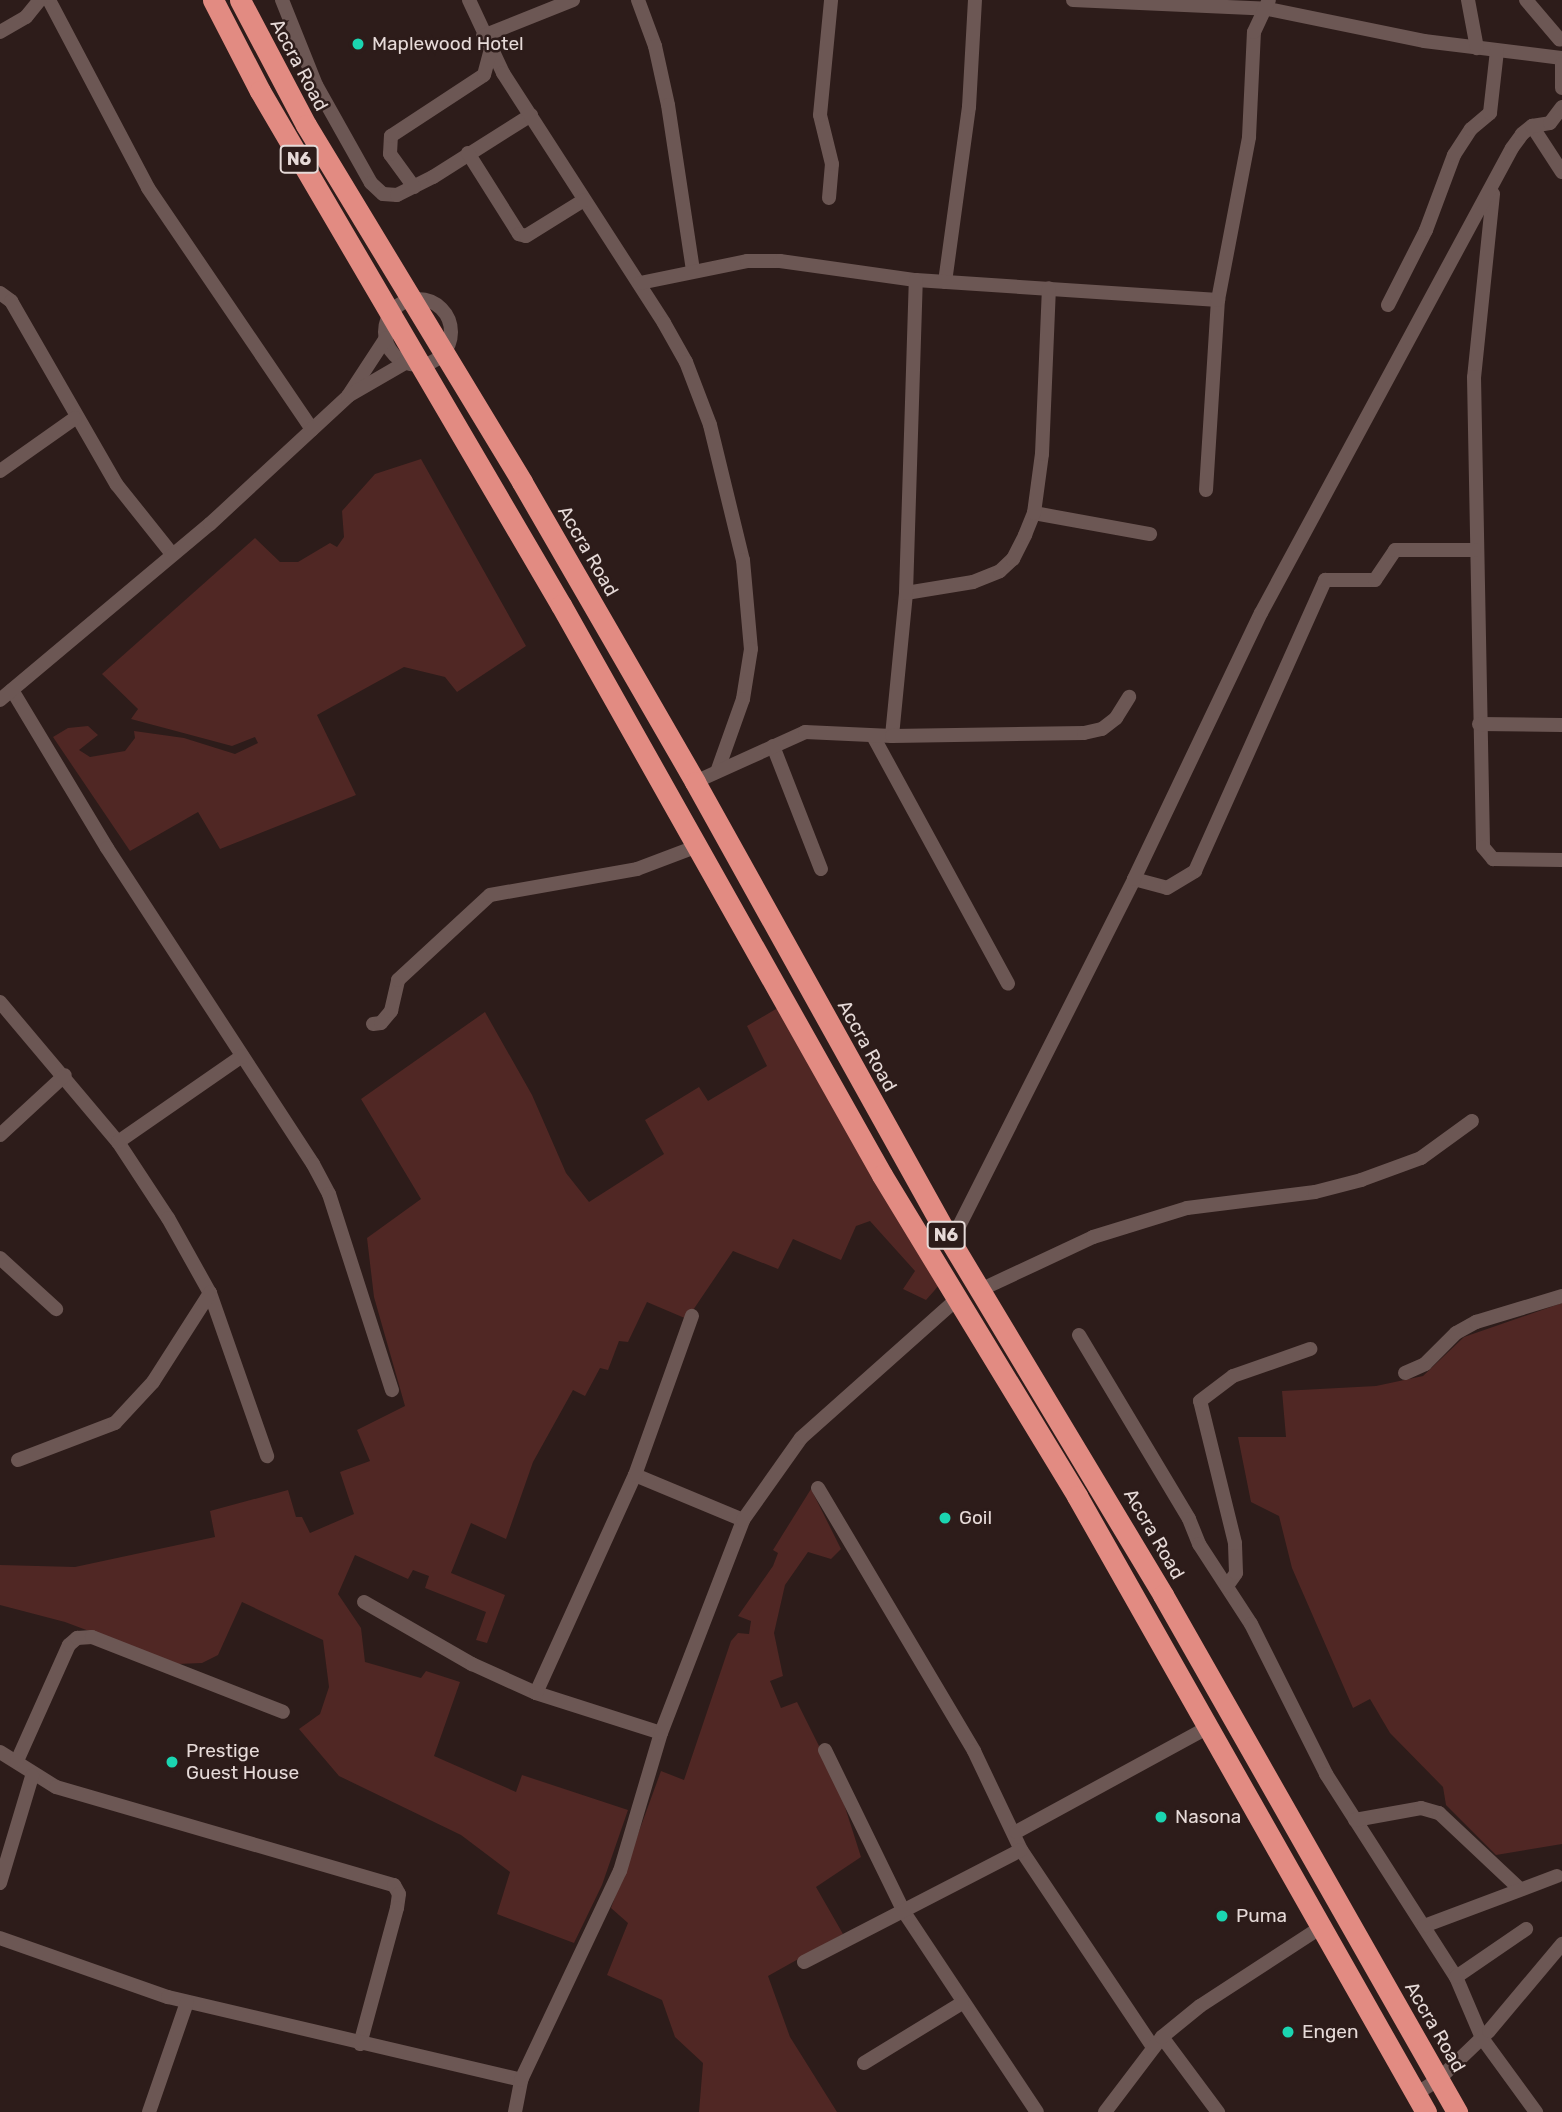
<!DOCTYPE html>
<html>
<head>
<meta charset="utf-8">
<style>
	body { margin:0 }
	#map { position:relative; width:1562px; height:2112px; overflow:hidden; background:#2d1c1a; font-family:Rubik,sans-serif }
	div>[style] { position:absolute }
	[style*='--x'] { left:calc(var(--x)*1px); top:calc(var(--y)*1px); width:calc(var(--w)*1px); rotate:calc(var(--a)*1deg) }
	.green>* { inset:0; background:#502724 }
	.minor>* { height:14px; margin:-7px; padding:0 7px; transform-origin:7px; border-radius:7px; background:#6c5754 }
	.minor>.ring { margin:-7px; padding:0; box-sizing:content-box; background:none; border:14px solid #6c5754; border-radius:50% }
	.highway>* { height:21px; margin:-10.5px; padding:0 10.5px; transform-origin:10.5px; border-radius:10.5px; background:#e28b82 }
	.dots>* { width:19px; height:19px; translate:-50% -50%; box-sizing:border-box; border:4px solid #2d1c1a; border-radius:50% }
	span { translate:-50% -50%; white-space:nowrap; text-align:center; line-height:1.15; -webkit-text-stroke:5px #2d1c1a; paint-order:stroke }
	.shield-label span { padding:2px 5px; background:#2d1c1a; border:2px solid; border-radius:5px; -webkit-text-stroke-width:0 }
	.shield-label { font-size:18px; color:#e6dad8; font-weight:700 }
	.poi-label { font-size:19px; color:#e6dad8 }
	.left { translate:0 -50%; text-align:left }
	.street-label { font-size:19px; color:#e6dad8 }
</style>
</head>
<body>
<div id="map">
	<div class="green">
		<i style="clip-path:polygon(421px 459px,526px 646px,457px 692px,445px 677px,404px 667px,317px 715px,356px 795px,220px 849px,198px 812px,130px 851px,53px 737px,68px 728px,88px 726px,98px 735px,79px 750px,90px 757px,125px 751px,135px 738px,134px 731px,184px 738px,235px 754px,258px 743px,255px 737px,232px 746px,131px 719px,138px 709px,102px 674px,255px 538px,280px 562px,298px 562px,330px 543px,337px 547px,344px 537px,342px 511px,375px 474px)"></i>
		<i style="clip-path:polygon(781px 1006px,938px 1286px,934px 1291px,926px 1300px,903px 1289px,915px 1271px,870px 1221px,856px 1226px,841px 1260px,793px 1239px,778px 1269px,733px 1251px,687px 1319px,647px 1302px,628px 1342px,619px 1341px,608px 1370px,600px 1368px,585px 1396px,573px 1390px,533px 1462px,506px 1539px,471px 1523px,451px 1573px,505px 1595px,487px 1643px,476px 1640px,486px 1612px,425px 1588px,429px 1576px,413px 1570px,408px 1579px,355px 1555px,338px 1594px,361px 1628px,365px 1662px,421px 1678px,426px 1671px,460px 1682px,434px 1756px,516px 1792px,522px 1775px,628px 1810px,602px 1885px,574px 1943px,497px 1914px,510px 1872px,461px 1835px,339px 1776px,299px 1729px,320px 1714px,329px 1687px,323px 1640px,242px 1602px,218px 1655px,202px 1663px,177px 1664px,65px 1622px,0 1605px,0 1565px,75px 1567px,215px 1537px,210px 1511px,288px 1490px,296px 1517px,302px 1517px,310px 1533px,354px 1514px,340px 1472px,370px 1461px,357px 1430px,405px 1406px,374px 1297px,367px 1238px,421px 1199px,361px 1099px,485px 1012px,532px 1095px,566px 1173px,589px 1202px,664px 1154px,645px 1120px,699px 1087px,708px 1101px,767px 1066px,747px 1026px)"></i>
		<i style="clip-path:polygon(1562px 1303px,1562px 1844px,1496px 1855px,1446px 1805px,1443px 1787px,1390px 1733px,1370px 1699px,1353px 1708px,1292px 1568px,1279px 1516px,1251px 1502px,1238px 1437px,1286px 1437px,1282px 1391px,1376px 1386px,1423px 1376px,1464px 1337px)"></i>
		<i style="clip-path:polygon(811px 1489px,841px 1549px,831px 1559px,808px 1552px,785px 1585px,774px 1633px,783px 1676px,770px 1681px,781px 1708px,797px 1702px,837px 1782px,861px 1857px,816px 1887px,843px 1934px,768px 1976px,790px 2037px,837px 2112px,699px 2112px,703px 2063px,675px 2037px,662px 2000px,607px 1975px,628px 1923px,611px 1908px,661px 1771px,684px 1780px,731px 1641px,738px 1633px,749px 1634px,751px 1621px,738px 1616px,773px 1566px,778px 1553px,773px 1550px)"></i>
	</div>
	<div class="minor">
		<i style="--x:49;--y:0;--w:212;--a:62.2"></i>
		<i style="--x:148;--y:188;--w:292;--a:55.8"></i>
		<i style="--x:282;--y:0;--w:92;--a:68.2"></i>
		<i style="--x:316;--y:85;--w:112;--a:60.7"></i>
		<i style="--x:371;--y:183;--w:16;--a:43"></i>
		<i style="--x:383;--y:194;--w:14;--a:4"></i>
		<i style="--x:397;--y:195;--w:40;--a:-26.6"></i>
		<i style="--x:433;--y:177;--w:116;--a:-32.3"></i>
		<i style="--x:469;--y:0;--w:81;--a:65"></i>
		<i style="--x:503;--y:73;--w:297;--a:57.2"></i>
		<i style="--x:664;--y:323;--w:45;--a:60.6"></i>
		<i style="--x:686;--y:362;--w:67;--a:69.1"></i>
		<i style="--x:710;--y:425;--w:139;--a:76.3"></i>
		<i style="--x:743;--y:560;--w:89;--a:84.9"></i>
		<i style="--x:751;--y:649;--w:51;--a:99.1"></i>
		<i style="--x:743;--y:699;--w:77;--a:109.6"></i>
		<i style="--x:638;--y:0;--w:49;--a:69.7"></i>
		<i style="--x:655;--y:46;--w:60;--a:77.6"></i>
		<i style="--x:668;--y:105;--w:167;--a:81.4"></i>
		<i style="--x:1073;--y:0;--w:195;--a:2.6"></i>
		<i style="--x:1268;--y:9;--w:159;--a:11.6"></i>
		<i style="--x:1424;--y:41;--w:139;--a:7"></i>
		<i style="--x:1468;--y:0;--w:49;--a:79.4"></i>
		<i style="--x:1526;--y:0;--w:52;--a:49.6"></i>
		<i style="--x:0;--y:32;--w:30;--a:-30"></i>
		<i style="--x:26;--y:17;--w:22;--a:-51"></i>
		<i style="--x:483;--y:36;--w:97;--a:-21.8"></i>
		<i style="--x:1562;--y:64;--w:24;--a:90"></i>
		<i style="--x:1532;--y:126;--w:55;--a:56.9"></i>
		<i style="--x:468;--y:153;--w:96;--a:57.8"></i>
		<i style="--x:519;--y:234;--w:7;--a:16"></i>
		<i style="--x:526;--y:236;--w:68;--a:-31.8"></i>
		<i style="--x:414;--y:187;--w:41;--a:-126"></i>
		<i style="--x:390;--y:154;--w:18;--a:-87"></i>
		<i style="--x:391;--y:136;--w:111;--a:-33.3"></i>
		<i style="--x:484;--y:75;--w:27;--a:-75"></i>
		<i style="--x:1493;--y:194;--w:184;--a:95.9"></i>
		<i style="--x:1474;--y:377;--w:470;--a:88.9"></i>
		<i style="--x:1483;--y:847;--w:16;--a:50"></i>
		<i style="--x:1493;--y:859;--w:69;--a:0.8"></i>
		<i style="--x:829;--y:198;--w:34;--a:-85"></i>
		<i style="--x:832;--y:164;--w:50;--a:-103.8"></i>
		<i style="--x:820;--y:115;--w:116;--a:-84.5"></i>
		<i style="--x:945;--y:282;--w:177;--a:-82.2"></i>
		<i style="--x:969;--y:107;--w:107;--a:-86.8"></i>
		<i style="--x:640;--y:283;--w:109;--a:-11.6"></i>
		<i style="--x:747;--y:261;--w:33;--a:0"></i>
		<i style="--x:780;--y:261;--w:137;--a:8"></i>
		<i style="--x:916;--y:280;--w:303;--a:3.8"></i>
		<i style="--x:0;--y:293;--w:14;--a:36"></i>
		<i style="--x:11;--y:301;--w:212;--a:60.1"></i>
		<i style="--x:117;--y:485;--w:88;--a:51.4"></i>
		<i class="ring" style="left:385px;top:299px;width:52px;height:52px"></i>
		<i style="--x:1388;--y:305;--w:84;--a:-63.1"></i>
		<i style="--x:1426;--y:230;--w:80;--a:-69.5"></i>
		<i style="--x:1454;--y:155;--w:31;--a:-57"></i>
		<i style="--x:1471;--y:129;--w:25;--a:-40"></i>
		<i style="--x:1490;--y:113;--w:62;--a:-83.6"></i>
		<i style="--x:348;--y:396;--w:69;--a:-56.8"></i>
		<i style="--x:0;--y:471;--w:92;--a:-35.2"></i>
		<i style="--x:1206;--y:490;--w:190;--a:-86.4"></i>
		<i style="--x:1218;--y:300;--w:166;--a:-79.2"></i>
		<i style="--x:1249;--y:137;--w:105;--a:-87.3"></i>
		<i style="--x:1254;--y:32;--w:35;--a:-65"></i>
		<i style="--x:1034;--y:513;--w:118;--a:10.3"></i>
		<i style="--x:906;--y:593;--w:68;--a:-9.3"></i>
		<i style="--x:973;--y:582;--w:29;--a:-22"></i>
		<i style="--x:1000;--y:571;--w:18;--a:-43"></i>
		<i style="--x:1013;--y:559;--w:27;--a:-63"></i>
		<i style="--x:1025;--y:535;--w:24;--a:-68"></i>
		<i style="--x:1034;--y:513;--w:60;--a:-82.3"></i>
		<i style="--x:1042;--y:454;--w:166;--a:-87.6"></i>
		<i style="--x:12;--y:690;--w:184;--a:59"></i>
		<i style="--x:107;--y:848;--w:377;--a:56.9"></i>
		<i style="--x:313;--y:1164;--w:34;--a:62"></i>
		<i style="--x:329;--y:1194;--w:206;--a:72.2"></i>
		<i style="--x:0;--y:700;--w:274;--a:-40"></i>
		<i style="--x:210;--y:524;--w:188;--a:-42.8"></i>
		<i style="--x:348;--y:396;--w:66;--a:-30.1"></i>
		<i style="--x:1479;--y:724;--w:83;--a:0.7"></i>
		<i style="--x:873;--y:736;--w:282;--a:61.4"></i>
		<i style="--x:892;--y:736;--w:144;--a:-84.4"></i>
		<i style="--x:906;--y:593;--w:313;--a:-88.2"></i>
		<i style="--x:773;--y:746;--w:132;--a:68.7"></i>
		<i style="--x:695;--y:782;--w:121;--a:-24.4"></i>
		<i style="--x:805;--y:732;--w:87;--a:2.6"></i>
		<i style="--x:892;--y:736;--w:192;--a:-0.9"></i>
		<i style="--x:1084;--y:733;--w:18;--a:-13"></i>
		<i style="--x:1102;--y:729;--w:18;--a:-38"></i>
		<i style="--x:1116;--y:718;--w:25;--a:-58"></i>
		<i style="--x:1134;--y:879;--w:34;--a:15"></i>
		<i style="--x:1167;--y:888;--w:33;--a:-31"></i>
		<i style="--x:1195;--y:871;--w:319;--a:-65.9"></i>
		<i style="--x:1325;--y:580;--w:50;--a:0"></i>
		<i style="--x:1375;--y:580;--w:36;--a:-56"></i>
		<i style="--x:1395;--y:550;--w:79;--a:0"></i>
		<i style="--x:0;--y:1002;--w:183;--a:49.9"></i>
		<i style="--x:118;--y:1142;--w:91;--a:56.7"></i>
		<i style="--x:168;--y:1218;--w:86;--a:60.8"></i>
		<i style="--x:210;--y:1293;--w:173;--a:70.7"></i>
		<i style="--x:373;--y:1024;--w:8;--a:-7"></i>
		<i style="--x:381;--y:1023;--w:16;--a:-50"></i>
		<i style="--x:391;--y:1011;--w:32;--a:-77"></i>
		<i style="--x:398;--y:980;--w:125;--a:-42.7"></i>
		<i style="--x:490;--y:895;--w:149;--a:-10"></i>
		<i style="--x:637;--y:869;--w:65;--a:-20.7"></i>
		<i style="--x:0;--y:1135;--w:88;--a:-42.7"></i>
		<i style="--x:118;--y:1142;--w:151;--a:-34.7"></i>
		<i style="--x:951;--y:1242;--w:407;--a:-63.2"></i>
		<i style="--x:1134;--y:879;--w:295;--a:-64.5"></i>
		<i style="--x:1261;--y:613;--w:528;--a:-61.64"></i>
		<i style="--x:1512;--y:148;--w:17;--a:-54"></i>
		<i style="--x:1522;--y:134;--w:13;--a:-39"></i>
		<i style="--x:1532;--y:126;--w:18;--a:-9"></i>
		<i style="--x:1550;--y:123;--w:20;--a:-53"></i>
		<i style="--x:0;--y:1258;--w:76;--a:42.3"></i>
		<i style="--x:980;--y:1290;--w:125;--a:-25.1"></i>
		<i style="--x:1093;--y:1237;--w:98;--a:-17.1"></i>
		<i style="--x:1187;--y:1208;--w:129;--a:-7.1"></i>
		<i style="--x:1315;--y:1192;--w:48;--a:-14.6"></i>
		<i style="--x:1361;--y:1180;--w:64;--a:-20.1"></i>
		<i style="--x:1421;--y:1158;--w:63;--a:-36"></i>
		<i style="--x:1079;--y:1335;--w:214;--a:59.1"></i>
		<i style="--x:1189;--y:1519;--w:27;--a:68"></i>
		<i style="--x:1199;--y:1544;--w:95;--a:57"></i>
		<i style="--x:1251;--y:1624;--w:168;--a:63.4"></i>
		<i style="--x:1326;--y:1774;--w:241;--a:57.4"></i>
		<i style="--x:1456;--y:1977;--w:66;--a:66.9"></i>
		<i style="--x:1482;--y:2038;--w:92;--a:53.9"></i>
		<i style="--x:1405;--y:1373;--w:22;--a:-24"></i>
		<i style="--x:1425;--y:1364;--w:44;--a:-45"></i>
		<i style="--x:1456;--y:1333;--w:23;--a:-29"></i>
		<i style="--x:1476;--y:1322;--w:90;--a:-16.8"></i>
		<i style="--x:18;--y:1460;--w:104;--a:-20.9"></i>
		<i style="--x:115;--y:1423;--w:56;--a:-47.2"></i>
		<i style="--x:153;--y:1382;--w:106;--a:-57.4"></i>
		<i style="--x:635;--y:1475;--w:117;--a:22.6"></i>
		<i style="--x:818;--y:1488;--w:306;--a:59.3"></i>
		<i style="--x:974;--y:1751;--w:110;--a:64.6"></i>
		<i style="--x:1021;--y:1850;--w:236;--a:56.2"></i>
		<i style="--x:1227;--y:1586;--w:16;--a:-55"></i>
		<i style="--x:1236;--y:1573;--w:30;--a:-92"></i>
		<i style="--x:1235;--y:1543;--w:146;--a:-103.8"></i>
		<i style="--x:1200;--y:1401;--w:41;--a:-37.1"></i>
		<i style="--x:1233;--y:1376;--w:82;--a:-19.3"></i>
		<i style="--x:364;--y:1602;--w:125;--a:29.9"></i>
		<i style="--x:472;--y:1664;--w:70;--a:24.4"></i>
		<i style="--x:536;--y:1693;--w:131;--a:17.7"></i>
		<i style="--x:536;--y:1693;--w:239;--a:-65.6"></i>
		<i style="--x:635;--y:1475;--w:169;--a:-70.3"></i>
		<i style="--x:825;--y:1750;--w:180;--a:64"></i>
		<i style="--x:904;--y:1912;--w:240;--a:56.4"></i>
		<i style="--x:0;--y:1752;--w:66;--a:32"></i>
		<i style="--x:56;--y:1787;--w:352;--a:16.2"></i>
		<i style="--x:394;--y:1885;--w:10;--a:61"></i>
		<i style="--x:399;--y:1894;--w:14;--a:98"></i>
		<i style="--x:397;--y:1908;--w:141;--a:105.2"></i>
		<i style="--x:17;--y:1761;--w:127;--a:-65.9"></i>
		<i style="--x:69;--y:1645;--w:11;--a:-41"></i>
		<i style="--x:77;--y:1638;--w:15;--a:-4"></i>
		<i style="--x:92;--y:1637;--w:205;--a:21.4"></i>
		<i style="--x:1355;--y:1820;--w:67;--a:-10.3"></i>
		<i style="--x:1421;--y:1808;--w:19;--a:16"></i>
		<i style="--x:1439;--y:1813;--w:110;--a:43.2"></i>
		<i style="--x:1016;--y:1832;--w:217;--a:-28.6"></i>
		<i style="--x:0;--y:1883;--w:112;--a:-73.3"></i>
		<i style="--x:1424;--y:1926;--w:142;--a:-20.6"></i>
		<i style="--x:0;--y:1938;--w:178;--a:19.4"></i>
		<i style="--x:168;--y:1997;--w:363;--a:13.2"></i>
		<i style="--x:804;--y:1962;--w:244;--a:-27.3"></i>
		<i style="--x:1456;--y:1977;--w:85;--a:-34.4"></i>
		<i style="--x:1162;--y:2037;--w:94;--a:53.3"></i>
		<i style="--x:864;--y:2063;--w:115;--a:-31.5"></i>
		<i style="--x:1416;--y:2094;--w:27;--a:-33"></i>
		<i style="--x:1439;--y:2079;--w:69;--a:-43.8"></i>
		<i style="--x:1489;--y:2031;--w:114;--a:-50"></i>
		<i style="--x:149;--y:2112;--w:116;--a:-70.9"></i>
		<i style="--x:515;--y:2112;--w:33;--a:-79"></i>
		<i style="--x:521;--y:2080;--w:231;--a:-64.7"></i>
		<i style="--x:620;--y:1871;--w:144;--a:-73.5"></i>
		<i style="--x:661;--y:1733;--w:228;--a:-68.9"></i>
		<i style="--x:743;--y:1520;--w:100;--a:-54.7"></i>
		<i style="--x:801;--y:1438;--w:209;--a:-41.7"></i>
		<i style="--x:1105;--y:2112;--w:94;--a:-52.8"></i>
		<i style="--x:1162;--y:2037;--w:49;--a:-39.2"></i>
		<i style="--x:1200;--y:2006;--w:145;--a:-33.1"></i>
	</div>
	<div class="highway">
		<i style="--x:213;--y:0;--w:102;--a:62.7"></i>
		<i style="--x:260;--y:91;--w:596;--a:59.65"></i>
		<i style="--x:561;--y:605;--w:654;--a:60.61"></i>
		<i style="--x:882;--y:1175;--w:376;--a:58.7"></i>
		<i style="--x:1077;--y:1496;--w:708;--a:60.47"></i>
		<i style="--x:240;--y:0;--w:141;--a:62.2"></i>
		<i style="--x:306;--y:125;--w:417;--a:58.8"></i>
		<i style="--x:522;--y:482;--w:346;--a:60"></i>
		<i style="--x:695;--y:782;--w:526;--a:60.9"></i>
		<i style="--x:951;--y:1242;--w:412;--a:59"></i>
		<i style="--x:1163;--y:1595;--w:595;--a:60.37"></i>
	</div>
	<div class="dots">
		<i style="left:358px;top:44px;background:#1bd5b1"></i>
		<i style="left:945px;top:1518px;background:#1bd5b1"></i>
		<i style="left:172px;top:1762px;background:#1bd5b1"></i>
		<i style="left:1161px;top:1817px;background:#1bd5b1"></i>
		<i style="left:1222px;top:1916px;background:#1bd5b1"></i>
		<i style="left:1288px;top:2032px;background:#1bd5b1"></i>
	</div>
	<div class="shield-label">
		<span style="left:299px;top:159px">N6</span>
		<span style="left:946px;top:1235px">N6</span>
	</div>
	<div class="poi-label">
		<span class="left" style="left:372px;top:44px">Maplewood Hotel</span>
		<span class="left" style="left:959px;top:1518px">Goil</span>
		<span class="left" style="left:186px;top:1762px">Prestige<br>Guest House</span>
		<span class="left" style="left:1175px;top:1817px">Nasona</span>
		<span class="left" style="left:1236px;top:1916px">Puma</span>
		<span class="left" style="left:1302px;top:2032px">Engen</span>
	</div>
	<div class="street-label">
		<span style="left:299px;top:65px;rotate:62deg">Accra Road</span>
		<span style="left:588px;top:551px;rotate:60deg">Accra Road</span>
		<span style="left:867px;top:1046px;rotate:61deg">Accra Road</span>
		<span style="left:1154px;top:1534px;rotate:60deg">Accra Road</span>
		<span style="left:1435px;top:2027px;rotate:60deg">Accra Road</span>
	</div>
</div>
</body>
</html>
